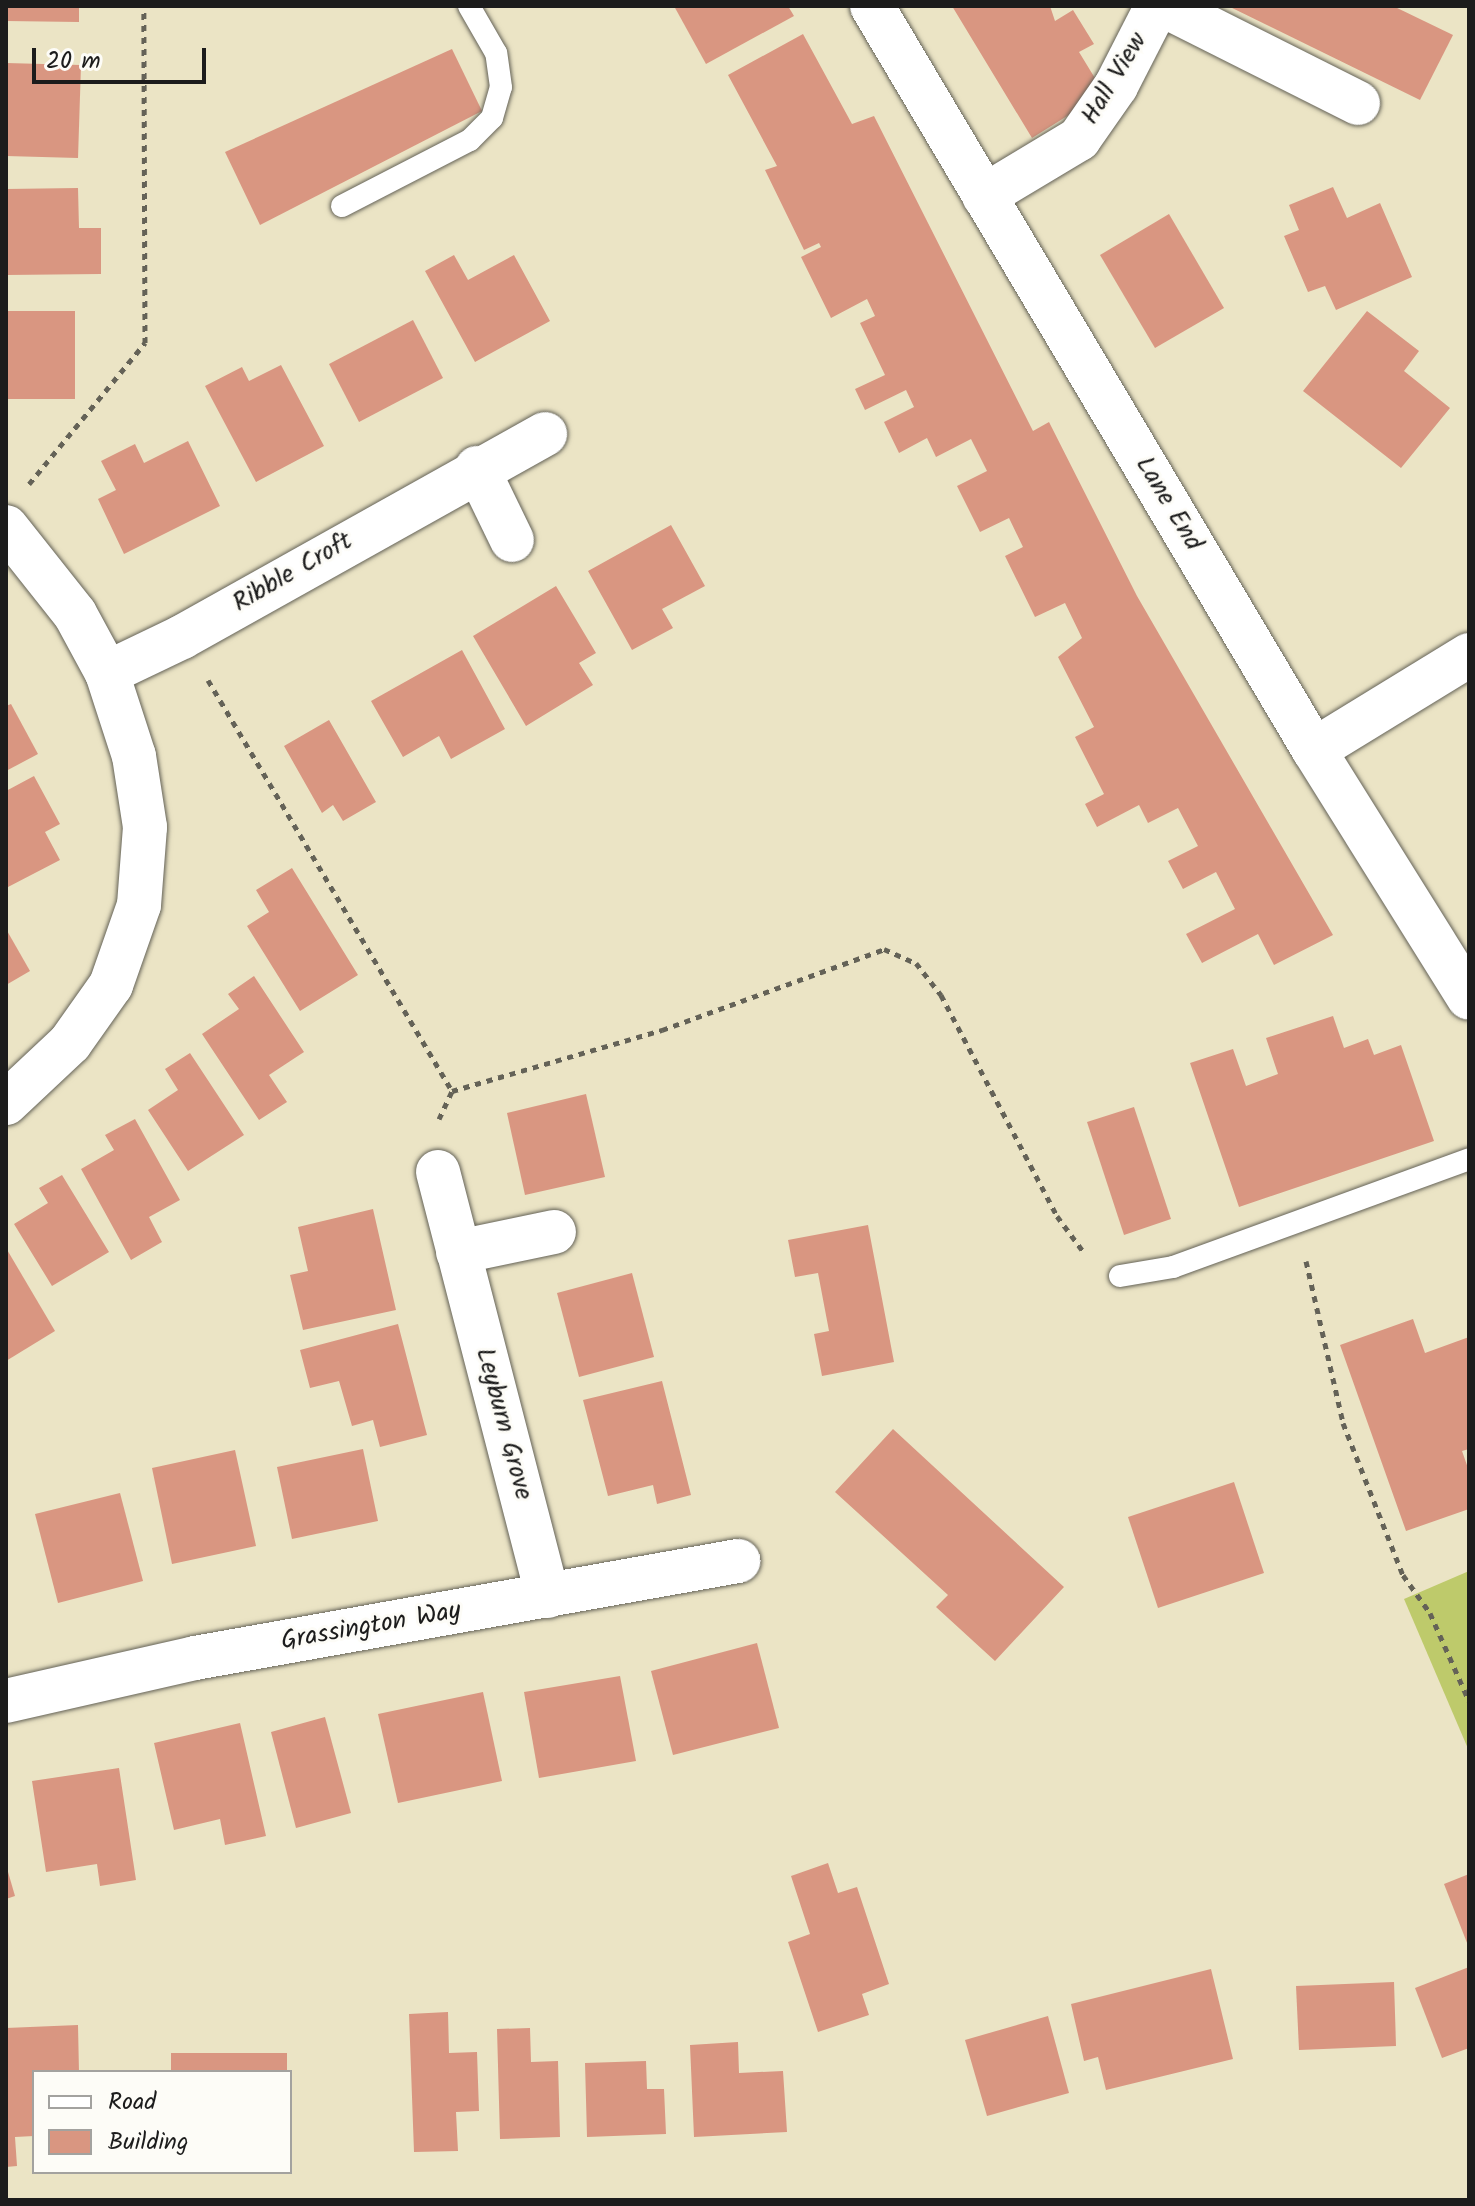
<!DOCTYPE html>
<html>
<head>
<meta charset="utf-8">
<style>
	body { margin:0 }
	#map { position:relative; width:1475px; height:2206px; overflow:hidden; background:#ebe4c5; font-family:Kalam,sans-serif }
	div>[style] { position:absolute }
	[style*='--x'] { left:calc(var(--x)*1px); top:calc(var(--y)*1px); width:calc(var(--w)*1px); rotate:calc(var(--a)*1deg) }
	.green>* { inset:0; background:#beca6b }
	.building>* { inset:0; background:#d99681 }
	.path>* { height:5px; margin-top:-2.5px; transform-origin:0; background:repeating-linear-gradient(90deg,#646257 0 6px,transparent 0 12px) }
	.roads { filter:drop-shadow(0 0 2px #646257) drop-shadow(0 0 2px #646257) }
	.lane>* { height:22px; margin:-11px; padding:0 11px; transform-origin:11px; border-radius:11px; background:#fff }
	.street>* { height:44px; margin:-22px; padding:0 22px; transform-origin:22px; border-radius:22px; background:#fff }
	.secondary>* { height:44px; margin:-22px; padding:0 22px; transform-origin:22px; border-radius:22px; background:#fff }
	span { translate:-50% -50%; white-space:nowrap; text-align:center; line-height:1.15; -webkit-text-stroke:6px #fdfcf7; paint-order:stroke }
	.street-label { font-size:26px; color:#1c1c1c }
	.frame { position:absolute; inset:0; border:8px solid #1c1c1c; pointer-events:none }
	.legend { position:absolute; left:32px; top:2070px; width:260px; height:104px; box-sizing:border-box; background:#fdfcf7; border:2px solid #a3a29f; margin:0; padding:10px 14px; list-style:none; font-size:24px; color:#1c1c1c }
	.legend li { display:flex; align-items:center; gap:16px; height:40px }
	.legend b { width:40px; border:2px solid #a3a29f }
	.scale { position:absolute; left:32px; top:48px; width:174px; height:36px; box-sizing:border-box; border:4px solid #1c1c1c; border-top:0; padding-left:10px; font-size:24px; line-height:28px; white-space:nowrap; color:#1c1c1c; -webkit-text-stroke:6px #fdfcf7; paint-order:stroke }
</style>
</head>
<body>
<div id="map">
	<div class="green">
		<i style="clip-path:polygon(1469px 1571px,1469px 1751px,1404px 1599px)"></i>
	</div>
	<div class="building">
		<i style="clip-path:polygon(7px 6px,79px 6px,79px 22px,6px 21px)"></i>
		<i style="clip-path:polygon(674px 6px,788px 6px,794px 16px,706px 64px)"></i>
		<i style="clip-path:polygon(952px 6px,1050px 6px,1055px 21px,1073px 10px,1094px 44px,1079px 52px,1104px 93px,1032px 138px)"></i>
		<i style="clip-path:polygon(1228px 6px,1393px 6px,1453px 35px,1420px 100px)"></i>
		<i style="clip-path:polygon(803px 34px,852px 124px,874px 116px,1033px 431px,1049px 422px,1137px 596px,1333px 935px,1274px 965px,1258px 934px,1202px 963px,1186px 934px,1235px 909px,1216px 872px,1183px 889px,1168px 861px,1198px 846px,1178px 808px,1148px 823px,1139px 805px,1097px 827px,1085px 804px,1104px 794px,1075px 737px,1094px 727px,1058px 657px,1082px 638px,1065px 603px,1035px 617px,1005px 556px,1023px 547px,1009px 518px,980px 532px,957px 486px,987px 471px,971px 439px,936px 457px,927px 438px,899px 453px,884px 422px,914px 407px,906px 390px,865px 410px,855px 389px,885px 375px,860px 323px,875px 316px,867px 299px,831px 318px,801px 257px,821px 247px,819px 243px,804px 250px,765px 170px,777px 166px,728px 75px)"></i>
		<i style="clip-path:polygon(452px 49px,482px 111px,260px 225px,225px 152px)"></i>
		<i style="clip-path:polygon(6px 63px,81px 65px,78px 158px,6px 156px)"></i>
		<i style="clip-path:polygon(1333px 187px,1347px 218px,1380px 203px,1412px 277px,1336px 310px,1325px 286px,1308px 292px,1284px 236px,1299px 230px,1289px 205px)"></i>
		<i style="clip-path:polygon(78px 188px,79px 228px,101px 228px,101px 274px,6px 275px,6px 189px)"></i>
		<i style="clip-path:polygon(1169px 214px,1224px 308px,1155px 348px,1100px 255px)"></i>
		<i style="clip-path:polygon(454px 255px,468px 280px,514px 255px,550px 321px,475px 362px,425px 271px)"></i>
		<i style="clip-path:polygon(6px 311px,75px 311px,75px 399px,6px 399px)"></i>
		<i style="clip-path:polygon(1367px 311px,1419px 351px,1404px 371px,1450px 408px,1401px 468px,1303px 391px)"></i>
		<i style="clip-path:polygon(413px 320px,443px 378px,359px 422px,329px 364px)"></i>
		<i style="clip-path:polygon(281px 365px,324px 446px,256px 482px,205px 386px,242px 367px,249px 381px)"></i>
		<i style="clip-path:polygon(188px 441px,220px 506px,124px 554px,98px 499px,116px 490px,101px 461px,135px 444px,144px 463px)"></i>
		<i style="clip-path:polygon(671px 525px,705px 586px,662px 609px,673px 628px,632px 650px,588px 571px)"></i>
		<i style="clip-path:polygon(556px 586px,596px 653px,579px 663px,593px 685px,526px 726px,473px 636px)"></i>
		<i style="clip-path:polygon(462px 650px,505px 729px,451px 759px,439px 736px,403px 757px,371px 701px)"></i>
		<i style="clip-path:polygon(11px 704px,38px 754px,6px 771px,6px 706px)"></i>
		<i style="clip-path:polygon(329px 720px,376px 802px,343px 821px,333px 805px,322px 813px,284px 746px)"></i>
		<i style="clip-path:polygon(34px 776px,60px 824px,45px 832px,60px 860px,8px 887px,6px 791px)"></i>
		<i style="clip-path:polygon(292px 868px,358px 975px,300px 1011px,247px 926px,269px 912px,256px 890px)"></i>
		<i style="clip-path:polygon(6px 929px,30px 971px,6px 985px)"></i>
		<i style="clip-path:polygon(254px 976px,304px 1052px,269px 1075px,287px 1102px,259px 1120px,202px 1034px,239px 1009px,228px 994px)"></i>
		<i style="clip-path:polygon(1333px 1016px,1344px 1048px,1368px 1039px,1374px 1055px,1401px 1045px,1434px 1141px,1239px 1207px,1190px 1063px,1233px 1049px,1246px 1086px,1278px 1074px,1266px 1038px)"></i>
		<i style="clip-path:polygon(190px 1053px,244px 1135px,188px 1171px,148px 1110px,178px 1090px,165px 1069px)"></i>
		<i style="clip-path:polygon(586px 1094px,605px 1177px,525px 1195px,507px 1113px)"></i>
		<i style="clip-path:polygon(1134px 1107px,1171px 1219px,1124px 1235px,1087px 1122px)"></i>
		<i style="clip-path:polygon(135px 1119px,180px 1200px,149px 1217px,162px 1242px,131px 1260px,81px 1169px,114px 1150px,105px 1135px)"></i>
		<i style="clip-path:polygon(62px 1175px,109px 1252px,52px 1286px,14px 1224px,48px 1203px,39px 1188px)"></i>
		<i style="clip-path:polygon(373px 1209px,396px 1310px,303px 1330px,290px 1275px,308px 1271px,298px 1227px)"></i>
		<i style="clip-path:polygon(868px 1225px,894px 1362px,822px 1376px,814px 1334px,829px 1331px,818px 1273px,795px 1277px,788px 1240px)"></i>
		<i style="clip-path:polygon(6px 1248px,55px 1331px,6px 1361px)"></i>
		<i style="clip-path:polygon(632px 1273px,654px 1357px,579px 1377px,557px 1293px)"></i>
		<i style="clip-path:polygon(1413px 1319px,1425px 1353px,1469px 1337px,1469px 1449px,1462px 1451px,1469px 1471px,1469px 1509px,1406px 1531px,1340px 1345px)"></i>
		<i style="clip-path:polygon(398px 1324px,427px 1435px,380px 1447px,373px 1420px,352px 1426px,339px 1381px,310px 1388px,300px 1350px)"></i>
		<i style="clip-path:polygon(662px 1381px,691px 1495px,657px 1504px,653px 1485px,608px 1496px,583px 1400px)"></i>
		<i style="clip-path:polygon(893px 1429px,1064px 1587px,995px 1661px,936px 1607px,948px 1595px,835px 1492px)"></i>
		<i style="clip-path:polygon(363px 1449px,378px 1521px,292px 1539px,277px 1467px)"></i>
		<i style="clip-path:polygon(235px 1450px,256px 1546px,172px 1564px,152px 1468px)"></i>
		<i style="clip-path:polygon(1234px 1482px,1264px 1573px,1158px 1608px,1128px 1517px)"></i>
		<i style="clip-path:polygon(120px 1493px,143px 1581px,58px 1603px,35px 1514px)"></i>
		<i style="clip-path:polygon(757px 1643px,779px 1728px,673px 1755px,651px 1671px)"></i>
		<i style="clip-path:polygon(620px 1676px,636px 1761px,539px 1778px,524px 1692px)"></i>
		<i style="clip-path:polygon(483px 1692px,502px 1781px,398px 1803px,378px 1714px)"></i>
		<i style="clip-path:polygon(325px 1717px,351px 1813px,296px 1828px,271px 1732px)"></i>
		<i style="clip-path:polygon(240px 1723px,266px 1836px,225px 1845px,220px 1819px,174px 1830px,154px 1743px)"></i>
		<i style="clip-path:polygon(119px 1768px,136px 1880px,100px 1886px,97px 1864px,46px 1872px,32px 1781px)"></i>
		<i style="clip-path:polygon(828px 1863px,838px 1893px,857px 1887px,889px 1984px,862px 1994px,869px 2015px,818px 2032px,788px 1942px,810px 1934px,791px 1876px)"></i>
		<i style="clip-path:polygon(6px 1865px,15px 1896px,6px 1899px)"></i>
		<i style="clip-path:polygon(1469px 1874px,1469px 1948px,1444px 1884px)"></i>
		<i style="clip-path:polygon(1469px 1967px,1469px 2048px,1442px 2058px,1415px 1988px)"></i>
		<i style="clip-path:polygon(1211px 1969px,1233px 2059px,1106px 2090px,1098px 2057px,1084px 2061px,1071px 2004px)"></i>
		<i style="clip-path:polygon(1394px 1982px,1396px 2046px,1299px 2050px,1296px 1986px)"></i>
		<i style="clip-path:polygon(448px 2012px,449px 2053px,477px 2052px,479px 2111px,456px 2112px,458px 2151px,414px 2152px,409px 2014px)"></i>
		<i style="clip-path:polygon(1048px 2016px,1069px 2093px,987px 2116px,965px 2040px)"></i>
		<i style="clip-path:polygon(78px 2025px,79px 2072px,34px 2072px,34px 2136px,15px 2137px,17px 2166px,6px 2167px,6px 2028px)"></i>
		<i style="clip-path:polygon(530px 2028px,531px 2062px,558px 2061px,560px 2137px,500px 2139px,497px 2029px)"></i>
		<i style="clip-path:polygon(738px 2042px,739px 2073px,783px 2071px,787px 2132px,694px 2137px,690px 2045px)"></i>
		<i style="clip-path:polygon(171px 2053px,287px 2053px,287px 2072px,171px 2072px)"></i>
		<i style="clip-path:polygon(646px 2061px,647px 2089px,664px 2089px,666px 2134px,587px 2137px,585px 2063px)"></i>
	</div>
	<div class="path">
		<i style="--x:29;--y:484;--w:183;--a:-50.6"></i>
		<i style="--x:145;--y:343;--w:337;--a:-90.2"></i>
		<i style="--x:208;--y:680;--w:478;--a:59.3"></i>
		<i style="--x:439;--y:1119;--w:31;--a:-65"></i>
		<i style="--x:452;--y:1091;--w:219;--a:-16.2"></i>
		<i style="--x:662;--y:1030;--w:236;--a:-20"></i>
		<i style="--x:884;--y:949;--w:35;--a:24"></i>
		<i style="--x:916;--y:963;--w:41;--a:52"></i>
		<i style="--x:941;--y:995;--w:250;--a:62.3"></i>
		<i style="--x:1057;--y:1216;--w:47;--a:53.6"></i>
		<i style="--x:1306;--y:1261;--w:166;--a:77.1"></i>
		<i style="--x:1343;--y:1423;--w:163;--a:68.5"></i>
		<i style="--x:1403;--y:1575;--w:47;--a:54.6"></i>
		<i style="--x:1430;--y:1613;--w:96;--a:66.1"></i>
	</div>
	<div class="roads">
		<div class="lane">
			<i style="--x:342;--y:206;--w:144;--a:-27.3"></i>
			<i style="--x:470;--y:140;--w:31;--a:-45"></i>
			<i style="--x:492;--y:118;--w:32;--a:-74"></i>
			<i style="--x:501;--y:87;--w:34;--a:-98"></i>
			<i style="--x:496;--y:53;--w:54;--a:-119.9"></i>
			<i style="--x:1120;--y:1276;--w:54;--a:-9.6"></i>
			<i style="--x:1173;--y:1267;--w:315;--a:-20"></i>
		</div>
		<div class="street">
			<i style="--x:1165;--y:6;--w:216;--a:26.7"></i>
			<i style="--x:984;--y:196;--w:111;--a:-31"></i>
			<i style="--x:1079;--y:139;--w:65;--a:-55.1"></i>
			<i style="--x:1116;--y:86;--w:90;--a:-62.9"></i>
			<i style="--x:477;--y:468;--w:80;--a:64.1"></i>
			<i style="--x:6;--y:527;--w:111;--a:51.6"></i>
			<i style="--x:75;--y:614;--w:67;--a:61.5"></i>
			<i style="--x:107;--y:673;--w:87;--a:72"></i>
			<i style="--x:134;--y:756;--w:72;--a:81.2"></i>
			<i style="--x:145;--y:827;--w:78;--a:94.4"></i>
			<i style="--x:139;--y:905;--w:85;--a:109.3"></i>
			<i style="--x:111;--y:985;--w:71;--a:125.3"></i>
			<i style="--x:70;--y:1043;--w:88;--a:136.8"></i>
			<i style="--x:107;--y:673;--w:83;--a:-25.6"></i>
			<i style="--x:182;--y:637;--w:416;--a:-29.2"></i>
			<i style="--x:1314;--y:750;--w:182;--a:-31.5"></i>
			<i style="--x:438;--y:1172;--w:438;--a:75.5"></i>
			<i style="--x:458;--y:1252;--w:98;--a:-11.8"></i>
			<i style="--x:6;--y:1701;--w:194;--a:-12.8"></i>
			<i style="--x:195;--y:1658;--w:552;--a:-10.13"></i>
		</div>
		<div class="secondary">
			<i style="--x:872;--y:6;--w:865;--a:59.29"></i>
			<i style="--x:1314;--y:750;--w:292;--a:58"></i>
		</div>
	</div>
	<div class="street-label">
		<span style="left:1115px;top:79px;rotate:-59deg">Hall View</span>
		<span style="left:1168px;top:504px;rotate:59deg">Lane End</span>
		<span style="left:293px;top:573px;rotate:-30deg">Ribble Croft</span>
		<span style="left:503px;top:1424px;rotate:75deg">Leyburn Grove</span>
		<span style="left:371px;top:1627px;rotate:-10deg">Grassington Way</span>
	</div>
	<div class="frame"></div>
	<ul class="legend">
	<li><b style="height:10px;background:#fff"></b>Road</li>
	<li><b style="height:22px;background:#d99681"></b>Building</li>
	</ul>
	<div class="scale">20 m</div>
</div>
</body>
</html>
